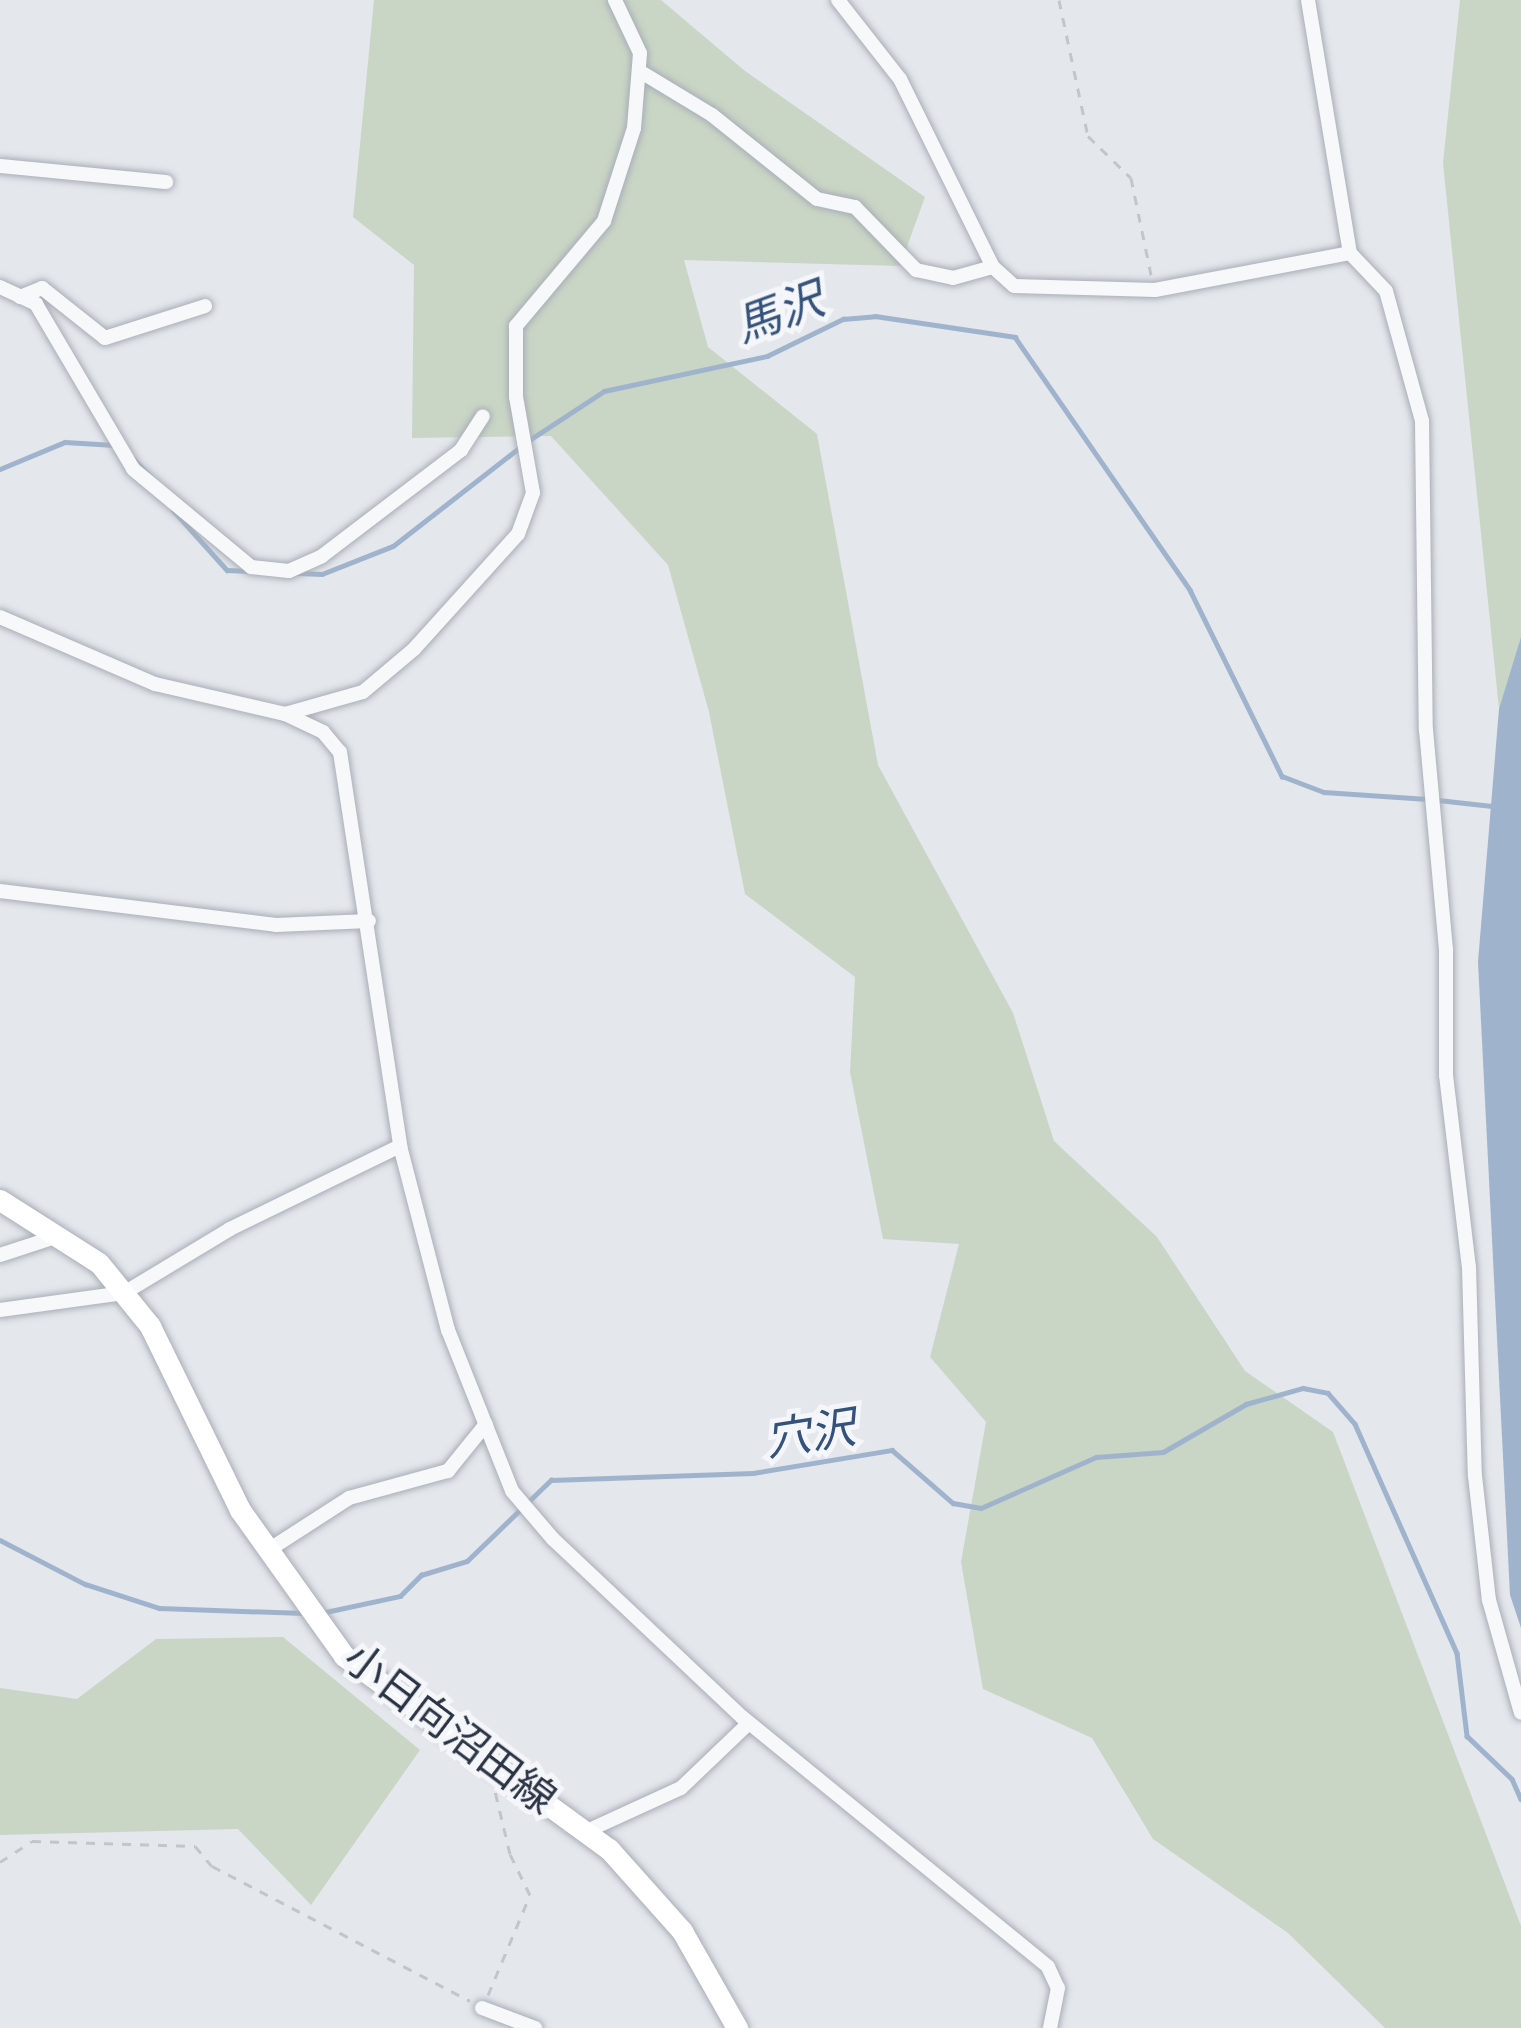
<!DOCTYPE html>
<html>
<head>
<meta charset="utf-8">
<style>
	body { margin:0 }
	#map { position:relative; width:1521px; height:2028px; overflow:hidden; background:#e4e7ec; font-family:Montserrat,"Noto Sans JP",sans-serif }
	div>[style] { position:absolute }
	[style*='--x'] { left:calc(var(--x)*1px); top:calc(var(--y)*1px); width:calc(var(--w)*1px); rotate:calc(var(--a)*1deg) }
	.green>* { inset:0; background:#c9d6c5 }
	.water>* { inset:0; background:#9fb4cc }
	.stream>* { height:4.5px; margin:-2.25px; padding:0 2.25px; transform-origin:2.25px; border-radius:2.25px; background:#9fb4cc }
	.path>* { height:3px; margin-top:-1.5px; transform-origin:0; background:repeating-linear-gradient(90deg,#c2c5cb 0 9px,transparent 0 18px) }
	.roads { filter:drop-shadow(0 0 3px #a9aeb7) drop-shadow(0 0 3px #a9aeb7) }
	.street>* { height:14px; margin:-7px; padding:0 7px; transform-origin:7px; border-radius:7px; background:#f7f8fa }
	.secondary>* { height:21px; margin:-10.5px; padding:0 10.5px; transform-origin:10.5px; border-radius:10.5px; background:#fff }
	span { translate:-50% -50%; white-space:nowrap; text-align:center; line-height:1.15; -webkit-text-stroke:10px #f4f6f9; paint-order:stroke }
	.street-label { font-size:42px; color:#2b3445 }
	.water-label { font-size:45px; color:#34527a; font-style:italic }
</style>
</head>
<body>
<div id="map">
	<div class="green">
		<i style="clip-path:polygon(374px 0,661px 0,745px 71px,925px 197px,900px 266px,684px 260px,708px 347px,817px 434px,878px 765px,1013px 1013px,1054px 1141px,1157px 1237px,1245px 1371px,1333px 1432px,1521px 1926px,1521px 2028px,1385px 2028px,1288px 1933px,1153px 1839px,1092px 1738px,983px 1689px,961px 1562px,986px 1422px,930px 1357px,959px 1244px,883px 1239px,850px 1072px,855px 977px,745px 894px,709px 712px,668px 565px,551px 436px,412px 438px,414px 265px,353px 217px)"></i>
		<i style="clip-path:polygon(1460px 0,1521px 0,1521px 923px,1443px 163px)"></i>
		<i style="clip-path:polygon(283px 1637px,420px 1750px,311px 1905px,238px 1829px,0 1835px,0 1688px,77px 1699px,156px 1639px)"></i>
	</div>
	<div class="water">
		<i style="clip-path:polygon(1521px 637px,1521px 1628px,1510px 1595px,1478px 962px,1499px 709px)"></i>
	</div>
	<div class="stream">
		<i style="--x:528;--y:441;--w:91;--a:-33.3"></i>
		<i style="--x:604;--y:391;--w:167;--a:-12.1"></i>
		<i style="--x:767;--y:356;--w:85;--a:-26"></i>
		<i style="--x:843;--y:319;--w:32;--a:-5"></i>
		<i style="--x:875;--y:316;--w:142;--a:8.5"></i>
		<i style="--x:1015;--y:337;--w:308;--a:55.3"></i>
		<i style="--x:1190;--y:590;--w:208;--a:63.7"></i>
		<i style="--x:1282;--y:776;--w:45;--a:20.9"></i>
		<i style="--x:1324;--y:792;--w:103;--a:3.9"></i>
		<i style="--x:133;--y:458;--w:25;--a:47"></i>
		<i style="--x:0;--y:469;--w:70;--a:-22.6"></i>
		<i style="--x:65;--y:442;--w:49;--a:3.5"></i>
		<i style="--x:173;--y:510;--w:81;--a:48"></i>
		<i style="--x:227;--y:570;--w:95;--a:2.4"></i>
		<i style="--x:322;--y:574;--w:76;--a:-21.5"></i>
		<i style="--x:393;--y:546;--w:160;--a:-37.9"></i>
		<i style="--x:1438;--y:800;--w:54;--a:6.3"></i>
		<i style="--x:0;--y:1540;--w:96;--a:27.4"></i>
		<i style="--x:85;--y:1584;--w:78;--a:18"></i>
		<i style="--x:159;--y:1608;--w:145;--a:2"></i>
		<i style="--x:321;--y:1613;--w:81;--a:-12.1"></i>
		<i style="--x:400;--y:1596;--w:30;--a:-45"></i>
		<i style="--x:421;--y:1575;--w:48;--a:-16.9"></i>
		<i style="--x:467;--y:1561;--w:117;--a:-44"></i>
		<i style="--x:551;--y:1480;--w:202;--a:-2"></i>
		<i style="--x:753;--y:1473;--w:141;--a:-9.4"></i>
		<i style="--x:892;--y:1450;--w:81;--a:41"></i>
		<i style="--x:953;--y:1503;--w:28;--a:10"></i>
		<i style="--x:981;--y:1508;--w:126;--a:-23.9"></i>
		<i style="--x:1096;--y:1457;--w:67;--a:-4.3"></i>
		<i style="--x:1163;--y:1452;--w:96;--a:-30"></i>
		<i style="--x:1246;--y:1404;--w:59;--a:-15.7"></i>
		<i style="--x:1303;--y:1388;--w:25;--a:11"></i>
		<i style="--x:1328;--y:1393;--w:41;--a:48.9"></i>
		<i style="--x:1355;--y:1424;--w:251;--a:66"></i>
		<i style="--x:1457;--y:1653;--w:84;--a:83.1"></i>
		<i style="--x:1467;--y:1736;--w:62;--a:43.7"></i>
		<i style="--x:1512;--y:1779;--w:22;--a:66"></i>
	</div>
	<div class="path">
		<i style="--x:1059;--y:0;--w:139;--a:78"></i>
		<i style="--x:1088;--y:136;--w:60;--a:44.3"></i>
		<i style="--x:1131;--y:178;--w:99;--a:78.3"></i>
		<i style="--x:0;--y:1862;--w:38;--a:-33"></i>
		<i style="--x:32;--y:1841;--w:163;--a:1.8"></i>
		<i style="--x:195;--y:1846;--w:26;--a:50"></i>
		<i style="--x:212;--y:1866;--w:291;--a:27.6"></i>
		<i style="--x:488;--y:1995;--w:108;--a:-67.2"></i>
		<i style="--x:530;--y:1895;--w:46;--a:-116"></i>
		<i style="--x:510;--y:1854;--w:69;--a:-103.4"></i>
	</div>
	<div class="roads">
		<div class="street">
			<i style="--x:838;--y:0;--w:100;--a:51.9"></i>
			<i style="--x:900;--y:79;--w:210;--a:63.7"></i>
			<i style="--x:993;--y:267;--w:28;--a:42"></i>
			<i style="--x:1014;--y:286;--w:141;--a:1.6"></i>
			<i style="--x:1155;--y:290;--w:198;--a:-10.7"></i>
			<i style="--x:1308;--y:0;--w:256;--a:80.6"></i>
			<i style="--x:1350;--y:253;--w:52;--a:46.5"></i>
			<i style="--x:1386;--y:291;--w:135;--a:74.5"></i>
			<i style="--x:1422;--y:421;--w:309;--a:89.3"></i>
			<i style="--x:1426;--y:730;--w:220;--a:84.8"></i>
			<i style="--x:1446;--y:949;--w:126;--a:90"></i>
			<i style="--x:1446;--y:1075;--w:193;--a:83.2"></i>
			<i style="--x:1469;--y:1267;--w:209;--a:88.4"></i>
			<i style="--x:1475;--y:1476;--w:125;--a:83.6"></i>
			<i style="--x:1489;--y:1600;--w:117;--a:74.2"></i>
			<i style="--x:641;--y:72;--w:83;--a:31.2"></i>
			<i style="--x:712;--y:115;--w:134;--a:38.7"></i>
			<i style="--x:817;--y:199;--w:39;--a:12"></i>
			<i style="--x:855;--y:207;--w:88;--a:45.9"></i>
			<i style="--x:916;--y:270;--w:38;--a:12"></i>
			<i style="--x:953;--y:278;--w:41;--a:-15.4"></i>
			<i style="--x:0;--y:166;--w:167;--a:5.5"></i>
			<i style="--x:0;--y:287;--w:40;--a:25"></i>
			<i style="--x:36;--y:304;--w:191;--a:59.5"></i>
			<i style="--x:133;--y:469;--w:153;--a:39.7"></i>
			<i style="--x:251;--y:567;--w:38;--a:6"></i>
			<i style="--x:289;--y:571;--w:36;--a:-24"></i>
			<i style="--x:322;--y:556;--w:175;--a:-37.3"></i>
			<i style="--x:461;--y:450;--w:40;--a:-57.1"></i>
			<i style="--x:20;--y:297;--w:24;--a:-22"></i>
			<i style="--x:42;--y:288;--w:80;--a:38.4"></i>
			<i style="--x:105;--y:338;--w:105;--a:-17.7"></i>
			<i style="--x:0;--y:617;--w:169;--a:23.4"></i>
			<i style="--x:155;--y:684;--w:133;--a:13"></i>
			<i style="--x:285;--y:714;--w:42;--a:25.3"></i>
			<i style="--x:323;--y:732;--w:26;--a:50"></i>
			<i style="--x:340;--y:752;--w:399;--a:81.3"></i>
			<i style="--x:400;--y:1146;--w:190;--a:75.4"></i>
			<i style="--x:448;--y:1330;--w:173;--a:68.3"></i>
			<i style="--x:512;--y:1491;--w:63;--a:49.5"></i>
			<i style="--x:553;--y:1539;--w:260;--a:43.3"></i>
			<i style="--x:742;--y:1717;--w:395;--a:39.2"></i>
			<i style="--x:1048;--y:1967;--w:23;--a:65"></i>
			<i style="--x:1058;--y:1988;--w:41;--a:101.3"></i>
			<i style="--x:285;--y:714;--w:81;--a:-15.8"></i>
			<i style="--x:363;--y:692;--w:67;--a:-40.1"></i>
			<i style="--x:414;--y:649;--w:155;--a:-47.9"></i>
			<i style="--x:518;--y:534;--w:44;--a:-69.9"></i>
			<i style="--x:533;--y:493;--w:97;--a:-100"></i>
			<i style="--x:516;--y:397;--w:71;--a:-90"></i>
			<i style="--x:516;--y:326;--w:137;--a:-50"></i>
			<i style="--x:604;--y:221;--w:98;--a:-72.1"></i>
			<i style="--x:634;--y:128;--w:75;--a:-85.4"></i>
			<i style="--x:640;--y:53;--w:59;--a:-115.3"></i>
			<i style="--x:0;--y:891;--w:278;--a:7"></i>
			<i style="--x:276;--y:925;--w:93;--a:-2.5"></i>
			<i style="--x:0;--y:1255;--w:61;--a:-18.1"></i>
			<i style="--x:0;--y:1310;--w:125;--a:-7.8"></i>
			<i style="--x:124;--y:1293;--w:124;--a:-31.1"></i>
			<i style="--x:230;--y:1229;--w:189;--a:-26"></i>
			<i style="--x:267;--y:1551;--w:98;--a:-32.9"></i>
			<i style="--x:349;--y:1498;--w:103;--a:-15.3"></i>
			<i style="--x:448;--y:1471;--w:60;--a:-51"></i>
			<i style="--x:587;--y:1831;--w:103;--a:-24.6"></i>
			<i style="--x:681;--y:1788;--w:94;--a:-43.7"></i>
			<i style="--x:482;--y:2008;--w:57;--a:20.7"></i>
		</div>
		<div class="secondary">
			<i style="--x:0;--y:1200;--w:117;--a:32.5"></i>
			<i style="--x:99;--y:1263;--w:81;--a:51"></i>
			<i style="--x:150;--y:1326;--w:205;--a:63.9"></i>
			<i style="--x:240;--y:1510;--w:179;--a:54.5"></i>
			<i style="--x:344;--y:1656;--w:328;--a:36.1"></i>
			<i style="--x:609;--y:1849;--w:110;--a:48.3"></i>
			<i style="--x:682;--y:1931;--w:112;--a:60.4"></i>
		</div>
	</div>
	<div class="street-label">
		<span style="left:450px;top:1728px;rotate:37deg">小日向沼田線</span>
	</div>
	<div class="water-label">
		<span style="left:779px;top:312px;rotate:-20deg">馬沢</span>
		<span style="left:810px;top:1433px;rotate:-9deg">穴沢</span>
	</div>
</div>
</body>
</html>
